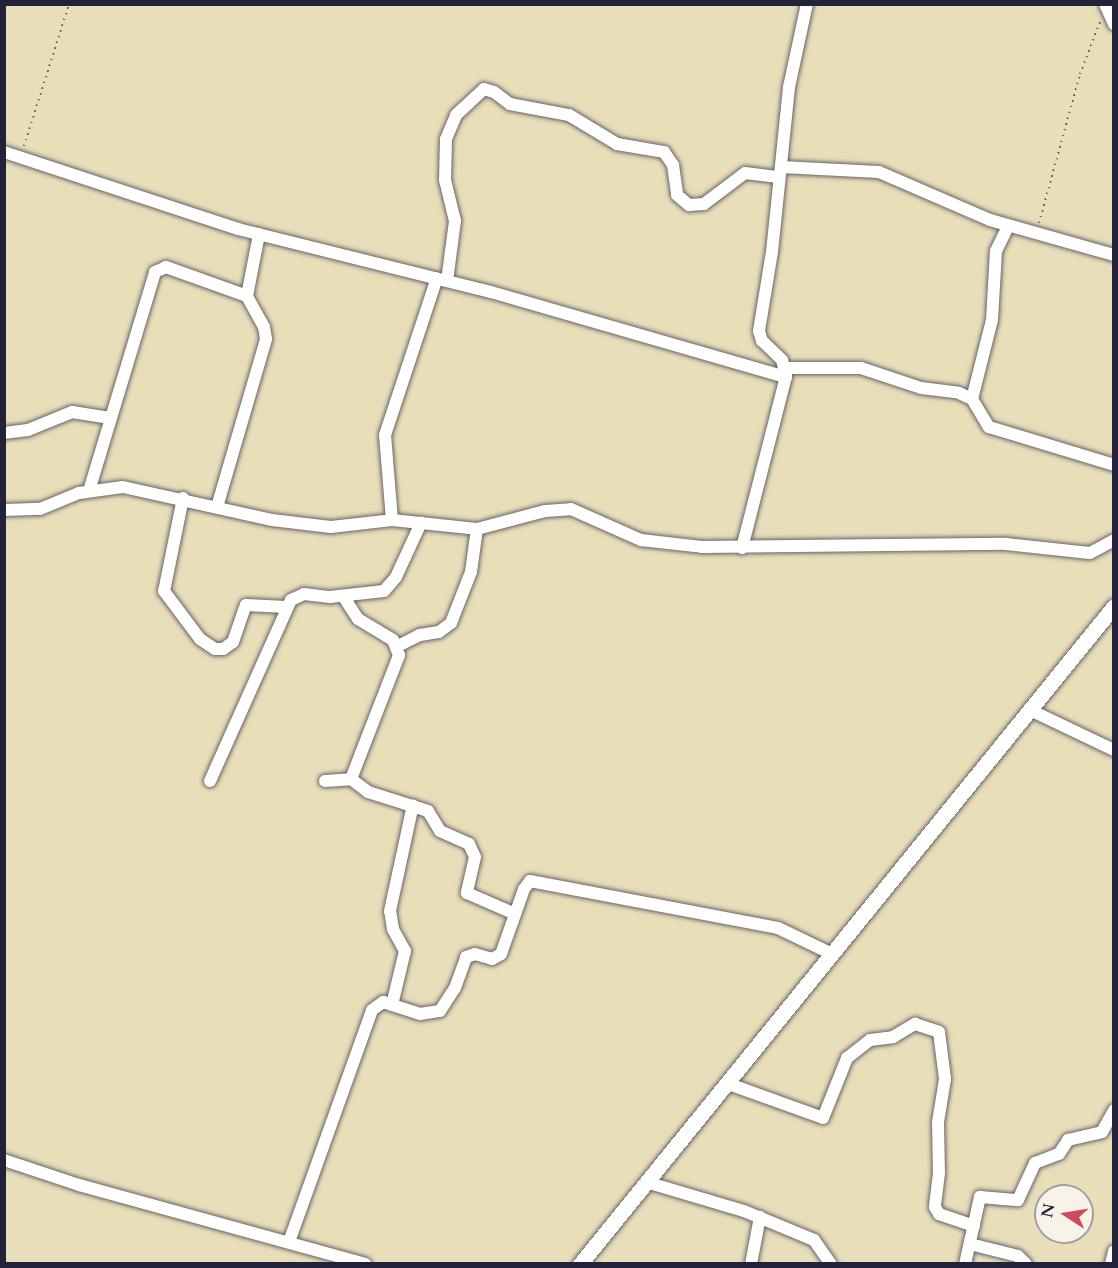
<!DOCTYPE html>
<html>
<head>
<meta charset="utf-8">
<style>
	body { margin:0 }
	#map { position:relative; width:1118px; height:1268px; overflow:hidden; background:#e9deba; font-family:Cardo,serif }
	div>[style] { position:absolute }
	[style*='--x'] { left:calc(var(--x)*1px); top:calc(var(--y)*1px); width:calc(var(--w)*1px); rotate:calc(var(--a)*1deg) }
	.path>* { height:2px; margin-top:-1px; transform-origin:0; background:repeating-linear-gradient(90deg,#686467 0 1.5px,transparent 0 6px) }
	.roads { filter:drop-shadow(0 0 2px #686467) drop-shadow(0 0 2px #686467) }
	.minor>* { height:12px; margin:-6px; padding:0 6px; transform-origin:6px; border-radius:6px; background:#fff }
	.major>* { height:15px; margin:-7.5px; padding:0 7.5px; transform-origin:7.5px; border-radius:7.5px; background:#fff }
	span { translate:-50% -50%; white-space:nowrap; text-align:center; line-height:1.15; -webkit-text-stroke:4.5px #f7f3e8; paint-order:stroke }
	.frame { position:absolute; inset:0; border:6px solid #22223b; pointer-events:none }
	.north { position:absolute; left:1034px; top:1184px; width:60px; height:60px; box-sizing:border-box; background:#f7f3e8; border:2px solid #a29fa3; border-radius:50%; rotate:282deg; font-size:16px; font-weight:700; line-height:24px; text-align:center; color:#22223b }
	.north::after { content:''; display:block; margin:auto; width:21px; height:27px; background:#d1495b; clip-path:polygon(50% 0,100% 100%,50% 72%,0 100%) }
</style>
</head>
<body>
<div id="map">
	<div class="path">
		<i style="--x:24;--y:146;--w:149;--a:-72.4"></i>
		<i style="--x:1039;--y:223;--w:155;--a:-74.6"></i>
		<i style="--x:1080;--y:74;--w:56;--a:-69"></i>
	</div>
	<div class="roads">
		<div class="minor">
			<i style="--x:1105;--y:4;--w:22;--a:66"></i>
			<i style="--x:4;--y:152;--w:246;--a:18.2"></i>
			<i style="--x:238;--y:229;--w:261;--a:14"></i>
			<i style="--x:491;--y:292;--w:307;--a:16.1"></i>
			<i style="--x:781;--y:167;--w:98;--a:2.9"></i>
			<i style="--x:879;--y:172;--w:121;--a:23.4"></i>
			<i style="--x:990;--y:220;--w:129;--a:15.8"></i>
			<i style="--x:447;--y:281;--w:61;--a:-82.4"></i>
			<i style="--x:455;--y:221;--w:42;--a:-103.7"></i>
			<i style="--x:445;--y:180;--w:41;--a:-88.6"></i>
			<i style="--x:446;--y:139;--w:26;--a:-67"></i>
			<i style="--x:456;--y:115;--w:38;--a:-43"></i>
			<i style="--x:484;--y:89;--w:10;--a:17"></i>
			<i style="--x:494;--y:92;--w:20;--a:37"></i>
			<i style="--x:510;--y:104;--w:60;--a:10.6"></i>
			<i style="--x:569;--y:115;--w:56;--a:31.1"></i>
			<i style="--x:617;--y:144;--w:48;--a:9.7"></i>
			<i style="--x:664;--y:152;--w:16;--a:55"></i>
			<i style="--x:673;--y:165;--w:30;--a:82"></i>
			<i style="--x:677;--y:195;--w:16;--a:40"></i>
			<i style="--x:689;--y:205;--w:15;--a:-4"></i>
			<i style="--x:704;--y:204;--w:51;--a:-37.1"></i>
			<i style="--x:745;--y:173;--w:34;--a:7"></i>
			<i style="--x:786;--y:368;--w:75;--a:0"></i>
			<i style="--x:861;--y:368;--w:63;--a:18.4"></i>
			<i style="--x:921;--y:388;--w:38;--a:7"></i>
			<i style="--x:959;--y:393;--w:14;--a:25"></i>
			<i style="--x:972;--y:399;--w:33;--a:59"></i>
			<i style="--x:989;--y:427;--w:131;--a:16.9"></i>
			<i style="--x:972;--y:399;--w:81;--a:-75.8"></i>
			<i style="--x:992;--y:320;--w:69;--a:-86.7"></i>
			<i style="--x:996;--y:251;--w:28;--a:-64"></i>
			<i style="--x:4;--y:433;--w:24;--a:-7"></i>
			<i style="--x:28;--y:430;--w:48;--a:-22.2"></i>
			<i style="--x:72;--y:412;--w:37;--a:9"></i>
			<i style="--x:89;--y:491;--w:229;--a:-73.2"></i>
			<i style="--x:155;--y:272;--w:12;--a:-24"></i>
			<i style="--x:166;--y:267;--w:86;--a:19.7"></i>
			<i style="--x:183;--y:498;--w:95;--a:101.5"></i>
			<i style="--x:164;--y:591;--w:60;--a:53.1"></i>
			<i style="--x:200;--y:639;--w:18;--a:34"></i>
			<i style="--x:215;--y:649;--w:8;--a:0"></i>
			<i style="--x:223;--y:649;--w:12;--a:-35"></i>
			<i style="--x:233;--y:642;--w:39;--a:-71"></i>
			<i style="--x:246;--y:605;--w:40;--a:2.9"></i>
			<i style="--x:217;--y:507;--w:175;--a:-73.7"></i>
			<i style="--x:266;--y:339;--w:12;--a:-99"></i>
			<i style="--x:264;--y:327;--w:35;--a:-119"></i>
			<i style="--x:247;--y:296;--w:63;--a:-79"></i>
			<i style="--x:4;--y:510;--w:36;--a:-2"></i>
			<i style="--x:40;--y:509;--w:42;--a:-22.3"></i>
			<i style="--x:79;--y:493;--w:44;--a:-7.8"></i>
			<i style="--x:123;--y:487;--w:153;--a:12.5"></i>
			<i style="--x:272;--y:520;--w:59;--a:6.8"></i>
			<i style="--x:331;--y:527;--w:61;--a:-6.5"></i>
			<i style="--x:392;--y:520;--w:85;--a:6"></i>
			<i style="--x:477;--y:529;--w:70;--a:-14.8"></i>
			<i style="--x:545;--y:511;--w:26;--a:-4"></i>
			<i style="--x:571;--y:509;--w:77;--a:23.9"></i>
			<i style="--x:641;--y:540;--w:61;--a:6.5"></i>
			<i style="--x:702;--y:547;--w:304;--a:-0.6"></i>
			<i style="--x:1006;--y:544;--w:84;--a:6.1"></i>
			<i style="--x:1090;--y:553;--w:27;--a:-28"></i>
			<i style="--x:392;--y:520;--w:85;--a:-94.7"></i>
			<i style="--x:385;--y:435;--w:165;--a:-71.7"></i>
			<i style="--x:742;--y:548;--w:177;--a:-75.6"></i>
			<i style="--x:786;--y:377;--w:17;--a:-103"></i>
			<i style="--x:782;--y:360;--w:28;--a:-136"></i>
			<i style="--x:762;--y:341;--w:10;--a:-107"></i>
			<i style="--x:759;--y:331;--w:80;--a:-80.7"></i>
			<i style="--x:772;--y:252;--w:166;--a:-84.1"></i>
			<i style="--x:789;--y:87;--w:85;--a:-77.8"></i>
			<i style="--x:398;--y:646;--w:25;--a:-27"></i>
			<i style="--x:420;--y:635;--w:19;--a:-9"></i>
			<i style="--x:439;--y:632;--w:15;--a:-37"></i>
			<i style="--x:451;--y:623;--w:55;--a:-68.6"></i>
			<i style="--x:471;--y:572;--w:43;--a:-82.1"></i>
			<i style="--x:1030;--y:710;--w:93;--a:25.5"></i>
			<i style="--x:351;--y:779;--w:21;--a:37"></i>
			<i style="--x:368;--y:792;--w:63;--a:17.6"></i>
			<i style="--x:428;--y:811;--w:23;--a:59"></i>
			<i style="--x:440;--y:831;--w:32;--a:24"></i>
			<i style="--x:469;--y:844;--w:14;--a:65"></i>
			<i style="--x:475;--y:857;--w:37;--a:103"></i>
			<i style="--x:467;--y:893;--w:52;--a:23.6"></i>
			<i style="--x:210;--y:781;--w:198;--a:-65.9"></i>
			<i style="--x:291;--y:600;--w:14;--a:-25"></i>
			<i style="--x:304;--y:594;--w:26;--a:7"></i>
			<i style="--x:330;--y:597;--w:54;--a:-6.3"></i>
			<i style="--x:384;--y:591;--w:18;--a:-49"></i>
			<i style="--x:396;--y:577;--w:60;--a:-65.2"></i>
			<i style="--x:325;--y:781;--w:26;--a:-4"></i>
			<i style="--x:351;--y:779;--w:133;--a:-68.8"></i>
			<i style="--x:399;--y:655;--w:16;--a:-112"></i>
			<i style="--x:393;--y:640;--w:41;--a:-149"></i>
			<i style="--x:358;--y:619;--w:27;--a:-123"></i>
			<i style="--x:392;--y:1005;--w:56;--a:-76.5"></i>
			<i style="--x:405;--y:951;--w:25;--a:-119"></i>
			<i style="--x:393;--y:929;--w:18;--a:-99"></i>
			<i style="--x:390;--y:911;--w:108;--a:-77.8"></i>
			<i style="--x:726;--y:1083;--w:103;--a:19.8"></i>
			<i style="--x:823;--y:1118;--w:65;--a:-68.2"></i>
			<i style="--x:847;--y:1058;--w:29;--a:-38"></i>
			<i style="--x:870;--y:1040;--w:23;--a:-7"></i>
			<i style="--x:893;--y:1037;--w:26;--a:-31"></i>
			<i style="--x:915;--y:1024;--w:25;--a:18"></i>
			<i style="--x:939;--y:1032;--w:47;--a:82.7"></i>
			<i style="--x:945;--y:1079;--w:44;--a:99.2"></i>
			<i style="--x:938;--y:1122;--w:51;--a:88.9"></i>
			<i style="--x:939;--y:1173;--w:34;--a:97"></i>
			<i style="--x:935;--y:1207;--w:8;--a:60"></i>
			<i style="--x:939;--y:1214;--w:37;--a:19"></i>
			<i style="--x:4;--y:1160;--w:79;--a:18.4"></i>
			<i style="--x:79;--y:1185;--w:297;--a:15.4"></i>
			<i style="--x:646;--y:1182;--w:102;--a:16.5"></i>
			<i style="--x:744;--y:1211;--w:76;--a:22.5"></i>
			<i style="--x:814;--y:1240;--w:29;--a:55"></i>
			<i style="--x:289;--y:1242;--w:246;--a:-70.3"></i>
			<i style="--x:372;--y:1010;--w:14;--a:-36"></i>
			<i style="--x:383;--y:1002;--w:39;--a:18"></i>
			<i style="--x:420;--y:1014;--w:20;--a:-9"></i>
			<i style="--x:440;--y:1011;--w:27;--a:-57"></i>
			<i style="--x:455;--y:988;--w:33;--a:-70"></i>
			<i style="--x:466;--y:957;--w:9;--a:-18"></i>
			<i style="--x:475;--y:954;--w:18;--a:16"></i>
			<i style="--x:492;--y:959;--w:10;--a:-29"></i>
			<i style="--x:501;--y:954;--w:69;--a:-70.5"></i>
			<i style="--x:524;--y:889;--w:10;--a:-53"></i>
			<i style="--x:530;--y:881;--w:252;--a:10.7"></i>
			<i style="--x:778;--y:928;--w:60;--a:25.7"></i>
			<i style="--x:970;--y:1244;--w:49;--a:14"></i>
			<i style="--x:1018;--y:1256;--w:11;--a:45"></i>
			<i style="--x:751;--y:1264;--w:48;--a:-79.2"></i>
			<i style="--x:965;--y:1264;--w:69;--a:-77.4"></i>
			<i style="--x:980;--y:1197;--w:38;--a:5"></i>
			<i style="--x:1018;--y:1200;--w:41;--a:-65.3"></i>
			<i style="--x:1035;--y:1163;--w:26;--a:-21"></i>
			<i style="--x:1059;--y:1154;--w:17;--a:-57"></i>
			<i style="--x:1068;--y:1140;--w:35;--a:-13"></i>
			<i style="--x:1102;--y:1132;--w:25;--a:-61"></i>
			<i style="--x:1111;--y:1264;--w:13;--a:-77"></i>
		</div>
		<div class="major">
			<i style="--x:580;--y:1264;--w:847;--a:-50.94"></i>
		</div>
	</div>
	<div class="frame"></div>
	<div class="north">N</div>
</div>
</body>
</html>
